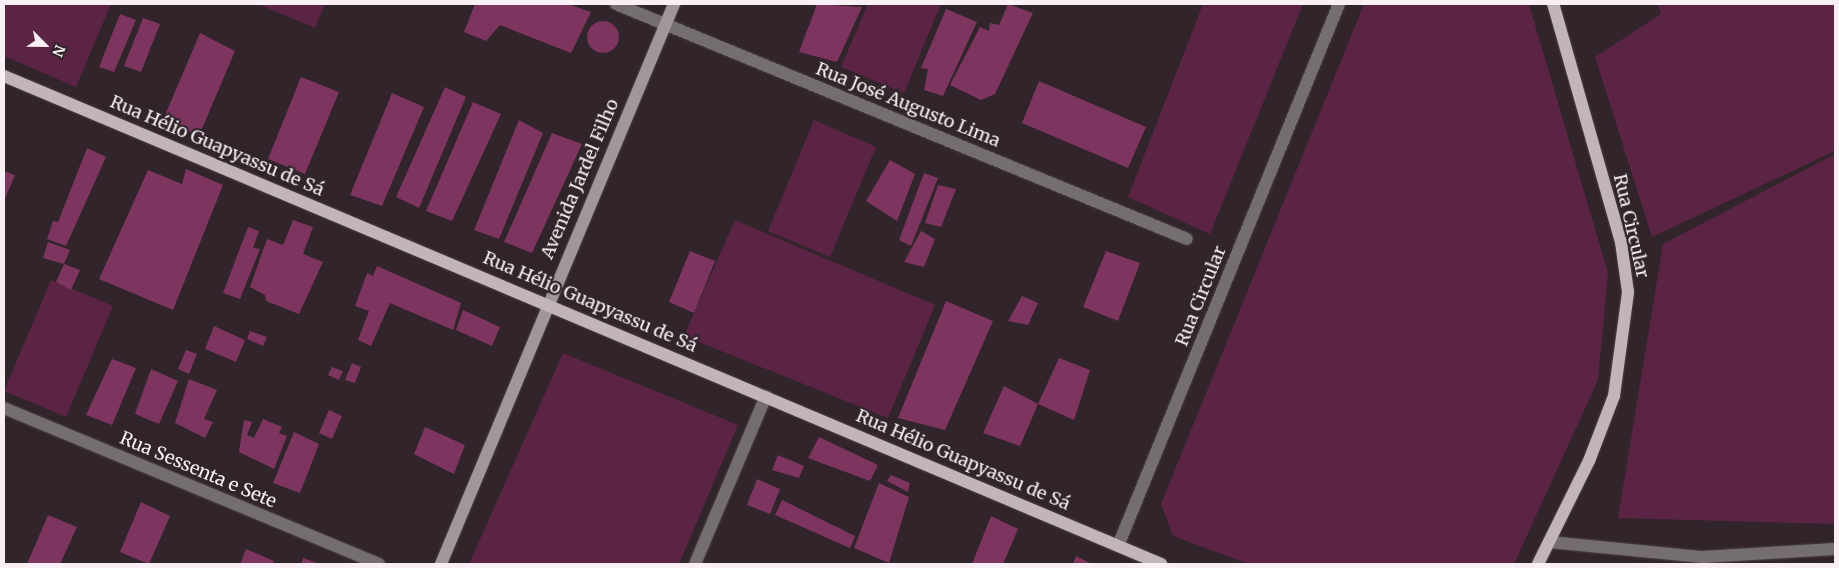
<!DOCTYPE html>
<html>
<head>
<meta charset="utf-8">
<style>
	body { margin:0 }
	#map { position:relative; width:1839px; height:568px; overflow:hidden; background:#31242b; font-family:Merriweather,serif }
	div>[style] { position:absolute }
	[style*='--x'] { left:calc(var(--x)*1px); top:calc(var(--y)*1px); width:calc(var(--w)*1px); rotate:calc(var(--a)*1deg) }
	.green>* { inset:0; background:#5b2445 }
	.building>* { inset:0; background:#7d355f }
	.round { border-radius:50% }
	.roads { filter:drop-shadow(0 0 1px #4d4147) drop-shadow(0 0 1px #4d4147) }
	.minor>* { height:12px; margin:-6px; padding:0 6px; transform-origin:6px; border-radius:6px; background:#756e71 }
	.secondary>* { height:12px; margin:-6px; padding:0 6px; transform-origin:6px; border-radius:6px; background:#a0969b }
	.primary>* { height:12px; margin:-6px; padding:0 6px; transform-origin:6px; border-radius:6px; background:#c2b4bb }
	span { translate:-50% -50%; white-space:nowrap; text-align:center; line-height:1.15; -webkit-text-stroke:4.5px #31242b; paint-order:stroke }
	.street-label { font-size:18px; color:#f8f0f4 }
	.frame { position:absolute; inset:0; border:5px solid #f8f0f4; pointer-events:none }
	.north { position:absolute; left:20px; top:20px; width:50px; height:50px; -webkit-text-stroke:4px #31242b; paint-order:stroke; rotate:113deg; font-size:14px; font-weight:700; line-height:20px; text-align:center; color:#f8f0f4 }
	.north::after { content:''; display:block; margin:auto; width:18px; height:22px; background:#f8f0f4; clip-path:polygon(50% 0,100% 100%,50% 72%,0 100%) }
</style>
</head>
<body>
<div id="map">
	<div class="green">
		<i style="clip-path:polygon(4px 4px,111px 4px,76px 87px,4px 56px)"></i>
		<i style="clip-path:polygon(258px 4px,325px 4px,315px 28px)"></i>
		<i style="clip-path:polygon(868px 4px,941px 4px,904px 93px,841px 67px)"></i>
		<i style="clip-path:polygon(1203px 4px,1303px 4px,1210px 234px,1128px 197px)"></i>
		<i style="clip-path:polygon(1364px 4px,1529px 4px,1608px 273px,1598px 380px,1514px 564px,1249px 564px,1173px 536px,1161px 504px)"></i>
		<i style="clip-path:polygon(1658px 4px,1835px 4px,1835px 151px,1652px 237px,1595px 57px,1661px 14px)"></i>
		<i style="clip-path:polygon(814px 120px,876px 147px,830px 257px,768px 231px)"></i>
		<i style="clip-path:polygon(1835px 154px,1835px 524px,1618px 518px,1663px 244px)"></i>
		<i style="clip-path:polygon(735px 220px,935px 305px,888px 418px,684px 336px)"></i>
		<i style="clip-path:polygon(51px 280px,113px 306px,66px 417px,4px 391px)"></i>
		<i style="clip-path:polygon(563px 353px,738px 425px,679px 564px,469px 564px)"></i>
	</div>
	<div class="building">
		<i style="clip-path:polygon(475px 4px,568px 4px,591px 12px,571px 53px,500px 25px,486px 41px,464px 32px)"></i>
		<i style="clip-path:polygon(817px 4px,862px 7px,837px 62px,799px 52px)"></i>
		<i style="clip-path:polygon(1008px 4px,1033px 13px,995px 94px,981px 100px,950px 85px,980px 27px,989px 31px,990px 23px,999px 25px)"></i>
		<i style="clip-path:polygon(946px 9px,977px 22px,943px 96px,924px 90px,928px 69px,921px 68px)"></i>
		<i style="clip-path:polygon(120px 14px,136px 20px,114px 72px,99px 67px)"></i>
		<i style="clip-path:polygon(143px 18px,160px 24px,141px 72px,124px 66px)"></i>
		<i class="round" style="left:587px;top:21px;width:32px;height:32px"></i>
		<i style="clip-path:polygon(200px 33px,235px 51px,199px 136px,163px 120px)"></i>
		<i style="clip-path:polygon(301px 77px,339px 92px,305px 174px,268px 159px)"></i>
		<i style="clip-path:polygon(1039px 81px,1146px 127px,1128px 168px,1022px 123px)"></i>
		<i style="clip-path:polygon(445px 87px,466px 97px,419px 208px,396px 197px)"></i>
		<i style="clip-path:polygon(392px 93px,424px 107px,382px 206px,350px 195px)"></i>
		<i style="clip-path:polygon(473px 102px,501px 114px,452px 221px,426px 211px)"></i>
		<i style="clip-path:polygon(519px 120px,543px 133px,499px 239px,474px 230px)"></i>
		<i style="clip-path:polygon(552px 133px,582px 144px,532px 253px,504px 242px)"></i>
		<i style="clip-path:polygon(87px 148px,106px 157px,66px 246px,47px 239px,53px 221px,58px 222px)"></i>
		<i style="clip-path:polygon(890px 160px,915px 174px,897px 221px,866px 201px)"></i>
		<i style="clip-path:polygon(186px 169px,223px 185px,173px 310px,99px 279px,148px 170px,182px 184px)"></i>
		<i style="clip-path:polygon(4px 171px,15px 175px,4px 201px)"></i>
		<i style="clip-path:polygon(924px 173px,938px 178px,911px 246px,899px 240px)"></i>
		<i style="clip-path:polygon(938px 185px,956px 189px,941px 227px,925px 223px)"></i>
		<i style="clip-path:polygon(293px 220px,313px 227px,303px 254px,323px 262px,299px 314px,266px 301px,265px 295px,250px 287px,267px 239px,283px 245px)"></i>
		<i style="clip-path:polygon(248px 227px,259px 231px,253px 248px,260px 249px,240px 299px,223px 293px)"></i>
		<i style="clip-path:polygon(921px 231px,935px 239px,924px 267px,904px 262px)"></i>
		<i style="clip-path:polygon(48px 242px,70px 250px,64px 264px,43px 258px)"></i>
		<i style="clip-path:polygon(690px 251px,715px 261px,694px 313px,669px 302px)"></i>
		<i style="clip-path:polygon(1106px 251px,1140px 263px,1118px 321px,1083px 307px)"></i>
		<i style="clip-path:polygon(64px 264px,80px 270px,71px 290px,56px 282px)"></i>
		<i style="clip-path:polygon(377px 266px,461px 303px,453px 330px,390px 303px,371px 346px,358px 340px,369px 311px,355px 306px,367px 273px,373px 276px)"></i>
		<i style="clip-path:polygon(1022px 296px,1038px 303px,1028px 325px,1008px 321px)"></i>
		<i style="clip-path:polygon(946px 301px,993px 321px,945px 430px,898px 418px)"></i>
		<i style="clip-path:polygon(463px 310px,500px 327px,492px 346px,456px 330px)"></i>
		<i style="clip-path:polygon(214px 326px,245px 340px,236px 362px,205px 349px)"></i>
		<i style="clip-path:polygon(250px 331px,267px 337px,263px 346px,247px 339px)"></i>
		<i style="clip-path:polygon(186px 350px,197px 354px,189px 374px,178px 369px)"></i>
		<i style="clip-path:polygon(1059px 358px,1090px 370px,1074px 420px,1038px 404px)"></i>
		<i style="clip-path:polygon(112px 359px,136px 368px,112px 425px,86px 415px)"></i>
		<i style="clip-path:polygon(352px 363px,361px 367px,355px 383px,345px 380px)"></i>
		<i style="clip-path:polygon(332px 367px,343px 371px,339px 380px,328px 375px)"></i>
		<i style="clip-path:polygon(151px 369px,178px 381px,159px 424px,135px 414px)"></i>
		<i style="clip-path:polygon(189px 379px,217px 390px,204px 419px,213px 422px,205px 438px,175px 423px)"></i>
		<i style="clip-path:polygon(1004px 386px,1038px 404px,1020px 446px,983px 433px)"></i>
		<i style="clip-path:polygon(329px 410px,342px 416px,332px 439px,319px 433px)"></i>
		<i style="clip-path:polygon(263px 419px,282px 427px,279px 433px,287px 436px,274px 469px,239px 452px,244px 420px,252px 422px,247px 435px,254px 438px)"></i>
		<i style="clip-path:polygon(425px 427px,465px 445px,454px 474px,414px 454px)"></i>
		<i style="clip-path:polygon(294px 432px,319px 444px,300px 493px,273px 483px)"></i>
		<i style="clip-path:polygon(819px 437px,878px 465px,870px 481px,808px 458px)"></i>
		<i style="clip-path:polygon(778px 455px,804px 466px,799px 478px,772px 470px)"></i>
		<i style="clip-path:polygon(891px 475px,910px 483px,908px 492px,887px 481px)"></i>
		<i style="clip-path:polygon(757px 479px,780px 489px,770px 514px,747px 505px)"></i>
		<i style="clip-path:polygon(879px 483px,909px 497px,889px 563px,854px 548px)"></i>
		<i style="clip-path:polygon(782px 500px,855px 536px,850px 548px,775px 515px)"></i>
		<i style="clip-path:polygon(141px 502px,170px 516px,149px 564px,120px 552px)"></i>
		<i style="clip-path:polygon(48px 515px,77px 527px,60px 564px,27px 564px)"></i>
		<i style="clip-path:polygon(991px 516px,1018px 529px,1003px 564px,972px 564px)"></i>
		<i style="clip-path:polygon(246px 549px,274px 561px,273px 564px,240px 564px)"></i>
		<i style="clip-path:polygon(1076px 556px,1092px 564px,1073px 564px)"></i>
		<i style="clip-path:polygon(303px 558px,320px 564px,301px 564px)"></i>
	</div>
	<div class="roads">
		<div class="minor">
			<i style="--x:616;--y:4;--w:617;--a:22.37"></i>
			<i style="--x:4;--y:408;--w:406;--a:22.6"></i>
			<i style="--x:1549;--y:542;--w:155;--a:5.6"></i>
			<i style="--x:1703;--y:557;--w:132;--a:-3.5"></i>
			<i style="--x:1118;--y:546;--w:585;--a:-67.82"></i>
			<i style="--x:695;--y:564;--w:182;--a:-67.1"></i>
		</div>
		<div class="secondary">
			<i style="--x:441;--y:564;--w:607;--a:-67.41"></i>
		</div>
		<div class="primary">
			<i style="--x:4;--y:76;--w:1256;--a:22.87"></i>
			<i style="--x:1538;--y:564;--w:115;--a:-63.7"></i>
			<i style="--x:1589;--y:461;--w:70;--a:-69"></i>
			<i style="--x:1614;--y:396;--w:105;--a:-82.3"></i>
			<i style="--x:1628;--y:292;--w:50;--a:-98"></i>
			<i style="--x:1621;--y:242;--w:248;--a:-105.9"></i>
		</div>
	</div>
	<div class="street-label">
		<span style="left:908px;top:105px;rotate:22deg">Rua José Augusto Lima</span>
		<span style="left:217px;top:146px;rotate:23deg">Rua Hélio Guapyassu de Sá</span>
		<span style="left:580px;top:179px;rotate:-67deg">Avenida Jardel Filho</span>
		<span style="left:1631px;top:226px;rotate:77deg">Rua Circular</span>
		<span style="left:1201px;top:296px;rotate:-68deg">Rua Circular</span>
		<span style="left:590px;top:302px;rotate:23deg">Rua Hélio Guapyassu de Sá</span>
		<span style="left:963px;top:460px;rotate:23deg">Rua Hélio Guapyassu de Sá</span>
		<span style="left:198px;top:470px;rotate:23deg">Rua Sessenta e Sete</span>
	</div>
	<div class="frame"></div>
	<div class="north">N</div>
</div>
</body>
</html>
